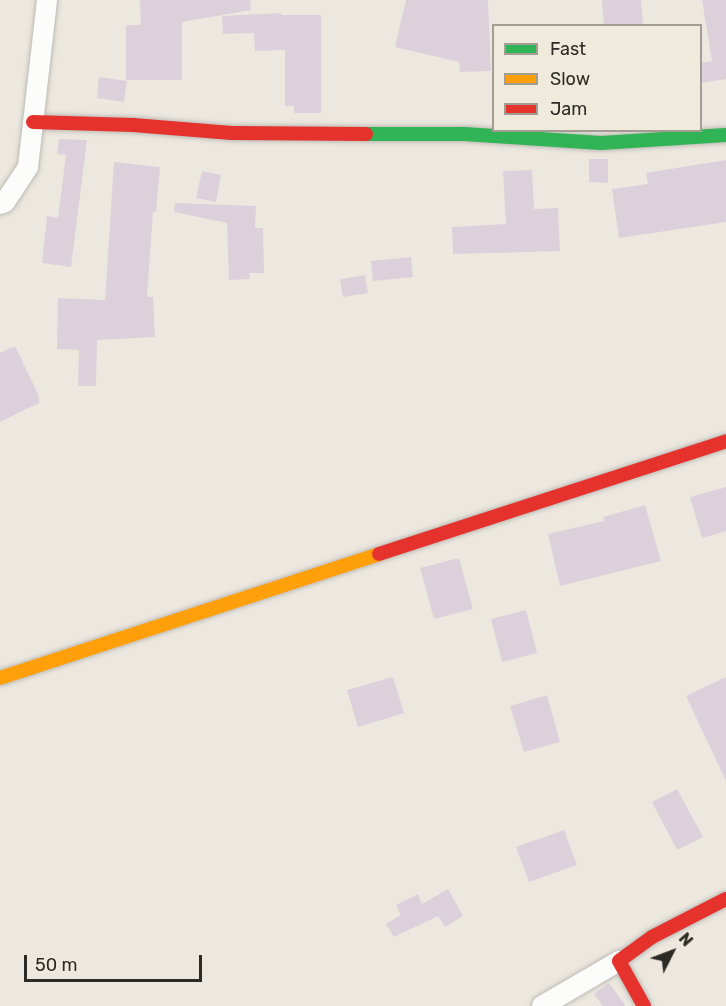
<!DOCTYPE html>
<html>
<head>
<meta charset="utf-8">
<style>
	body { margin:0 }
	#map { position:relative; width:726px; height:1006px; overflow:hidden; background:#ece8e0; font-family:Rubik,sans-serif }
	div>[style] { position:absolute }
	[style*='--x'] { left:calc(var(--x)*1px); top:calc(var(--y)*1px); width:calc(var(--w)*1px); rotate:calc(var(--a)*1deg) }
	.building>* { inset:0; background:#dcd1da }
	.roads { filter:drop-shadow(0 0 2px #bebbb5) drop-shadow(0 0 2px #bebbb5) }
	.street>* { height:20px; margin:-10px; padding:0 10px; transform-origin:10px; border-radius:10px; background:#fcfcfa }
	.fast>* { height:14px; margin:-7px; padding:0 7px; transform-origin:7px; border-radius:7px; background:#30b455 }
	.slow>* { height:14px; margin:-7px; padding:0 7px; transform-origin:7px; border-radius:7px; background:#ff9f0a }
	.jam>* { height:14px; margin:-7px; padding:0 7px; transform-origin:7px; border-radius:7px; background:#e5322d }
	span { translate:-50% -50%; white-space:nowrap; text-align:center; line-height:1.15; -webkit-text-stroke:6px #f0eadc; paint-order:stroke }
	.legend { position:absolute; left:492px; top:24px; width:210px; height:108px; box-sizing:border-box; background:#f0eadc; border:2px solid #a29d93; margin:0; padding:8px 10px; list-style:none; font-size:18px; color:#2c2a25 }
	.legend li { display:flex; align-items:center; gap:12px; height:30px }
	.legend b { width:30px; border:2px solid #a29d93 }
	.north { position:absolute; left:642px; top:922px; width:60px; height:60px; -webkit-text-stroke:4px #f0eadc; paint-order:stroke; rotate:48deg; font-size:16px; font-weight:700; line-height:24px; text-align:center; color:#2c2a25 }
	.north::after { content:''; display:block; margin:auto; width:21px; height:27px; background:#2c2a25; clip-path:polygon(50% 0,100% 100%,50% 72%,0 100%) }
	.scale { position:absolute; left:24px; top:955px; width:178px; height:27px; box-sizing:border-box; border:3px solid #2c2a25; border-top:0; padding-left:8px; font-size:18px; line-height:21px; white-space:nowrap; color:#2c2a25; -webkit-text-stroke:4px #f0eadc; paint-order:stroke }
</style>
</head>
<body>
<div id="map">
	<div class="building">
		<i style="clip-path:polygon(140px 0,250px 0,251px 10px,182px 22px,182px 80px,126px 80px,126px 25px,141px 25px)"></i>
		<i style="clip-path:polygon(406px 0,488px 0,491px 71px,460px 72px,459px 62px,395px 47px)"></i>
		<i style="clip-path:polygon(602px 0,641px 0,643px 26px,604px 26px)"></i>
		<i style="clip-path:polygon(702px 0,726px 0,726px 79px,700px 83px,700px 63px,712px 61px)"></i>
		<i style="clip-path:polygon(281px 13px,281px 15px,321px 15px,321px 113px,294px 113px,294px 106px,285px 106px,285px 50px,255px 51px,254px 33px,223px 34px,222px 16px)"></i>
		<i style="clip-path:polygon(99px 77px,127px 81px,124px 102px,97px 98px)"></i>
		<i style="clip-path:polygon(59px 139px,87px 140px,71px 267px,42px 263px,47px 216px,58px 218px,66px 155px,57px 154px)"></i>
		<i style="clip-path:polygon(589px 159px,608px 159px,608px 183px,589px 182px)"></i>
		<i style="clip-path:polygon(726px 160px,726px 222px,619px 238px,612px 189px,648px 184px,646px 173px)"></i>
		<i style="clip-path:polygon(114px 162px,160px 167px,156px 212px,153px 212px,147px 297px,153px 297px,155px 337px,97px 340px,96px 386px,78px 386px,79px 350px,57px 349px,58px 298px,105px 300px)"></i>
		<i style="clip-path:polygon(532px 170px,534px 209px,558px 208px,560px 251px,453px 254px,452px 227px,506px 224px,503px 171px)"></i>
		<i style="clip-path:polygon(202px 171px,221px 175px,216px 202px,196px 198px)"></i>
		<i style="clip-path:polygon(175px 203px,256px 206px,255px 228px,263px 228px,264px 273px,249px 273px,250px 279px,229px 280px,227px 223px,174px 212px)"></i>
		<i style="clip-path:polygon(411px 257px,413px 277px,373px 281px,371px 261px)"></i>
		<i style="clip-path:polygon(365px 275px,368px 293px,343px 297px,340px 279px)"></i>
		<i style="clip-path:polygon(15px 346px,39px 396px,39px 403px,0 422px,0 353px)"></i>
		<i style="clip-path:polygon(726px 487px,726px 531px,702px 538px,690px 497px)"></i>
		<i style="clip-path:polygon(645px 505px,661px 561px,560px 586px,548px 534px,604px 521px,603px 517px)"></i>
		<i style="clip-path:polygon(459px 558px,473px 609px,434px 619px,420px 568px)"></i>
		<i style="clip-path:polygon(526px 610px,537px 653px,502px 662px,491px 619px)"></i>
		<i style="clip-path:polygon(393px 677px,404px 713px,358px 727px,347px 690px)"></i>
		<i style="clip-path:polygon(726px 677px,726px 781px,686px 696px)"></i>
		<i style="clip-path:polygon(547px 695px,560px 742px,524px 752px,510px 706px)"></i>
		<i style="clip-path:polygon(677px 789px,703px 837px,677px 850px,652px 802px)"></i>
		<i style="clip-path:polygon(564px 830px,577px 865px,529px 882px,516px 847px)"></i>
		<i style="clip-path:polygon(448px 889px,463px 916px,445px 927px,438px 916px,394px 937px,386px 924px,401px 915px,396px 905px,418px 894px,422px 904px)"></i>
		<i style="clip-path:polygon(609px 983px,625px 1005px,625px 1006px,603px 1006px,594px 994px)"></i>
	</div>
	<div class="roads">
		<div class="street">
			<i style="--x:0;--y:204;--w:5;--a:-22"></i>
			<i style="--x:5;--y:202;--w:42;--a:-56.7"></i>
			<i style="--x:28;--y:167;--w:168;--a:-83.5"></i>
			<i style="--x:542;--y:1006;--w:89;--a:-30.3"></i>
		</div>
		<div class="fast">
			<i style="--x:366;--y:134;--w:98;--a:0"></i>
			<i style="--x:464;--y:134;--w:137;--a:3.8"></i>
			<i style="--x:601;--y:143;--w:125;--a:-3.7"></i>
		</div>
		<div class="slow">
			<i style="--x:0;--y:678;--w:399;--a:-18.1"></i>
		</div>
		<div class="jam">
			<i style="--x:33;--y:122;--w:100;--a:1.7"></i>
			<i style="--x:133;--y:125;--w:99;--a:4.6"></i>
			<i style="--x:232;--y:133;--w:134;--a:0.4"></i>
			<i style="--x:379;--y:554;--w:365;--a:-18"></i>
			<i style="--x:644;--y:1006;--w:51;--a:-119.1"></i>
			<i style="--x:619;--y:961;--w:41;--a:-36"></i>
			<i style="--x:652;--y:937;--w:83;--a:-27.2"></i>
		</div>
	</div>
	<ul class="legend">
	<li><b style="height:8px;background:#30b455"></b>Fast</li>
	<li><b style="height:8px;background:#ff9f0a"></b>Slow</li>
	<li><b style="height:8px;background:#e5322d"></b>Jam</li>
	</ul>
	<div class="north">N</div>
	<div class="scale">50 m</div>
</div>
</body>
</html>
